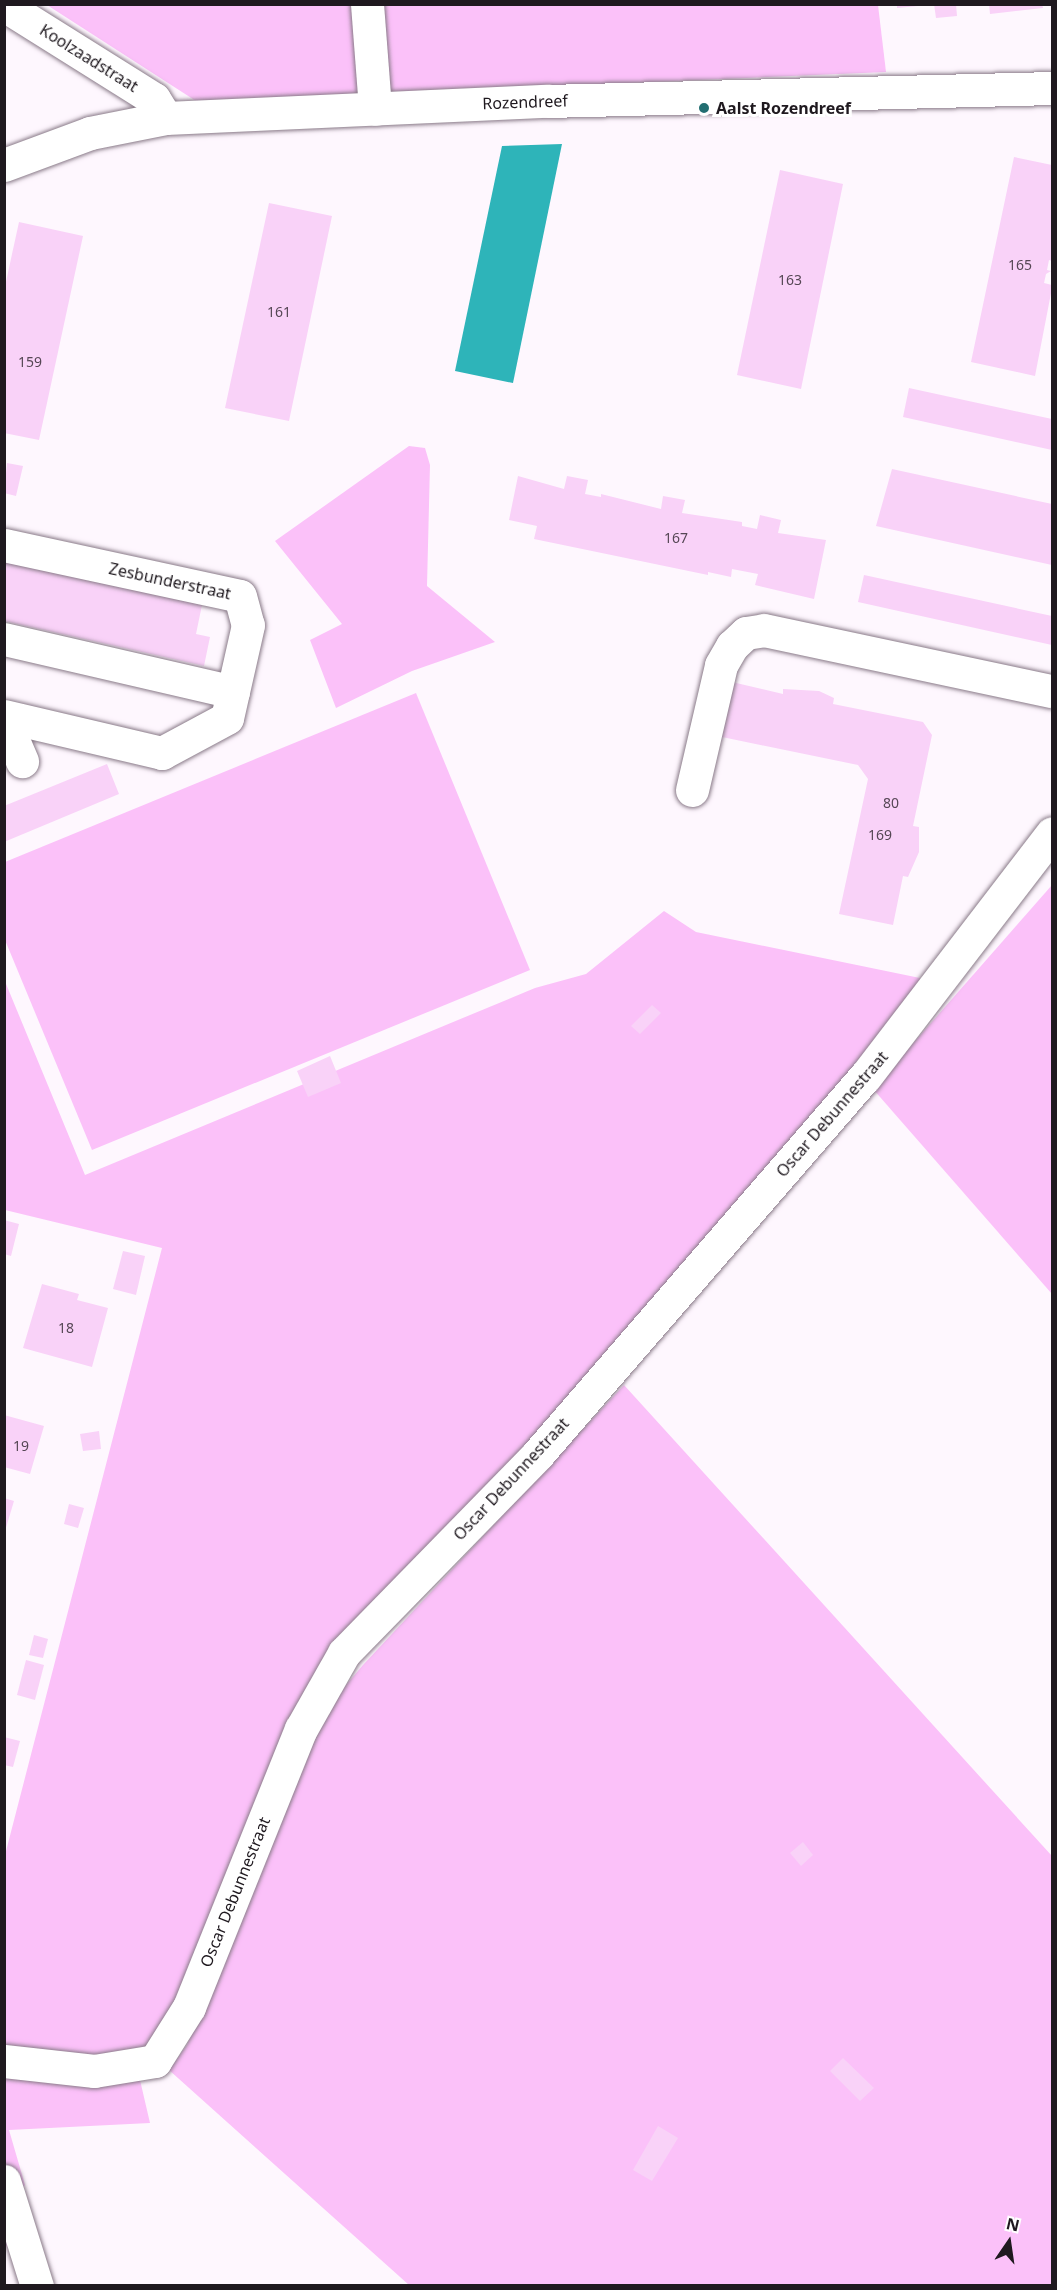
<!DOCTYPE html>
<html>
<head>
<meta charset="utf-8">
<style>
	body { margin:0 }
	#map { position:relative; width:1057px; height:2290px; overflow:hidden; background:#fef7fe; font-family:"Noto Sans",sans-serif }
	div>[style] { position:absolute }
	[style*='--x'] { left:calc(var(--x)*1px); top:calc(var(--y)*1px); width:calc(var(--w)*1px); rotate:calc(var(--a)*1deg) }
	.green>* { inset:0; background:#fbc1f9 }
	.water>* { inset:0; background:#2eb4b9 }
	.building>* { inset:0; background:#f9d2f8 }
	.roads { filter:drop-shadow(0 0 2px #897a88) drop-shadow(0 0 2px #897a88) }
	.minor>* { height:33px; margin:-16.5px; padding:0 16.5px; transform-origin:16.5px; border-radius:16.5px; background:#fff }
	.dots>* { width:16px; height:16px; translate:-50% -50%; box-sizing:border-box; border:3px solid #fff; border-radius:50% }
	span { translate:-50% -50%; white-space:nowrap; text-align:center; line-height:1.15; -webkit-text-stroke:6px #fff; paint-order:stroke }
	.number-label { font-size:14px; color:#564755 }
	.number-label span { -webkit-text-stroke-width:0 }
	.street-label { font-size:16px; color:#1f191f }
	.poi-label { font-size:16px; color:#1f191f; font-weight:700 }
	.left { translate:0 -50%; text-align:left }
	.frame { position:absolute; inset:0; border:6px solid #1f191f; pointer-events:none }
	.north { position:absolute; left:979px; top:2212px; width:60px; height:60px; -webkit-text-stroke:4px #fff; paint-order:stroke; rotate:13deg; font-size:16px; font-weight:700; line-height:24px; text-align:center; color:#1f191f }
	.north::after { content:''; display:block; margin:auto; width:21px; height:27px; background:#1f191f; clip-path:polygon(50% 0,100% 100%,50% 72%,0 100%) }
</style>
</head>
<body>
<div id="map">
	<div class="green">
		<i style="clip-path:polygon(47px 5px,878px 5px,886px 72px,196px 101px)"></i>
		<i style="clip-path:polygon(409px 446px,425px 448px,430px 465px,427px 586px,495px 642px,412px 671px,336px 708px,310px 640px,342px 624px,275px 541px)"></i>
		<i style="clip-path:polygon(416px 693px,530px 970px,92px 1150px,5px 940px,5px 862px)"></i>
		<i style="clip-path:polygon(1052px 885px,1052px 1294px,873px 1089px)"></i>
		<i style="clip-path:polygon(664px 911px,696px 932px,920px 978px,922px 990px,594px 1373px,331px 1651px,176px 2013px,146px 2050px,117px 2058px,5px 2045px,5px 1855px,162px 1248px,5px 1210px,4px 979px,85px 1175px,535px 988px,586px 974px)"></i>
		<i style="clip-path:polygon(624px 1385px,1052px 1856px,1052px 2285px,409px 2285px,169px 2070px,187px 2045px,330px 1704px,363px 1665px)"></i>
		<i style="clip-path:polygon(5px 2072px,140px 2080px,150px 2123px,9px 2130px,25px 2185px,15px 2195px,13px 2235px,5px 2249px)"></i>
	</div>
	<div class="water">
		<i style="clip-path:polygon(562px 144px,513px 383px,455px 371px,502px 146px)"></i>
	</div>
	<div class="building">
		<i style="clip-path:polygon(897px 4px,918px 4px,918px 6px,897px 8px)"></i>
		<i style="clip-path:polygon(934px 4px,956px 4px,957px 16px,936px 18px)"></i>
		<i style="clip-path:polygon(989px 4px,1042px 4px,1043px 8px,990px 14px)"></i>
		<i style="clip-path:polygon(1014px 157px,1052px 165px,1052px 261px,1049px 260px,1047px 270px,1051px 271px,1046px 274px,1044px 283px,1052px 285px,1052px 288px,1035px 376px,971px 362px)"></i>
		<i style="clip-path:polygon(780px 170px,843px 184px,801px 389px,737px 375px)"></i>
		<i style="clip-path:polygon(269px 203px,332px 216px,289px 421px,225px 408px)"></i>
		<i style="clip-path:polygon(19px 222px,83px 236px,39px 440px,4px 433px,4px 291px)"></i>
		<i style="clip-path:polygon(909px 388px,1052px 419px,1052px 450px,903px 417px)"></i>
		<i style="clip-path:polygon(7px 463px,23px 466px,16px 496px,4px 493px)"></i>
		<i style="clip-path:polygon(892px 469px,1052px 504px,1052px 565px,876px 526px)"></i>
		<i style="clip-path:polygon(518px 476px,564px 489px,567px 476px,588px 480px,585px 494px,601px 497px,601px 494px,661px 509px,663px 496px,685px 500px,682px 513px,742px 522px,742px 526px,757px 529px,760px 515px,781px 520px,778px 533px,826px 540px,814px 599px,755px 585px,758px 574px,732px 569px,731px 577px,708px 572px,708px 575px,534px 539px,537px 526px,509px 520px)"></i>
		<i style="clip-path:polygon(4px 561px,202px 605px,196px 634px,210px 637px,204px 666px,4px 621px)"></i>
		<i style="clip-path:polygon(864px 575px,1052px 616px,1052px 645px,858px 602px)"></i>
		<i style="clip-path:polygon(732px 682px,783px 694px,783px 689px,819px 691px,834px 698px,833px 704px,923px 722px,932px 735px,913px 826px,919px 827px,919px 852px,908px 877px,903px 876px,893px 925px,839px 914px,868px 779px,858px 765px,722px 737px)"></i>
		<i style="clip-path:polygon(107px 764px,119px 794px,4px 842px,4px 806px)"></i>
		<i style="clip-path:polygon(652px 1005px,661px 1013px,640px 1034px,631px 1026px)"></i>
		<i style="clip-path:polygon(330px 1056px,341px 1083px,308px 1097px,297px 1071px)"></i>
		<i style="clip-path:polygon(4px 1220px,19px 1224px,11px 1256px,4px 1254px)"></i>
		<i style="clip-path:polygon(123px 1251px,145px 1256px,136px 1295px,113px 1289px)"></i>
		<i style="clip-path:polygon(42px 1284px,79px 1294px,77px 1300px,108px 1308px,92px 1367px,23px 1348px)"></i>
		<i style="clip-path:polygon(4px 1415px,44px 1426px,30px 1474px,4px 1467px)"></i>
		<i style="clip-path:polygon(99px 1431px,101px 1449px,83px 1451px,80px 1434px)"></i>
		<i style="clip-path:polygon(4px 1498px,14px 1501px,5px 1531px,4px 1531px)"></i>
		<i style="clip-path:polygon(69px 1504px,84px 1508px,78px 1528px,64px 1524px)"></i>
		<i style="clip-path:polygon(34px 1635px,48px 1639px,43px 1658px,29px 1655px)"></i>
		<i style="clip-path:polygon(26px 1660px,44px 1665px,35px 1700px,17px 1695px)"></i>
		<i style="clip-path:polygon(4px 1737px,20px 1741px,13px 1767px,4px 1765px)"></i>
		<i style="clip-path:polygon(803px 1842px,813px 1855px,801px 1866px,790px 1853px)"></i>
		<i style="clip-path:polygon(843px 2058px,874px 2088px,860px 2101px,830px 2071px)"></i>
		<i style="clip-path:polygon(658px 2126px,678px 2138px,652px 2181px,633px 2170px)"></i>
	</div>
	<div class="roads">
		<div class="minor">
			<i style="--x:367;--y:4;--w:105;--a:85.6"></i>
			<i style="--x:4;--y:5;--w:177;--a:32.1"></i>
			<i style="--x:154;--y:99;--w:22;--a:58"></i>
			<i style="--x:4;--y:165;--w:92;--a:-20.4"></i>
			<i style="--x:90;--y:133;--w:77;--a:-11.2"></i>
			<i style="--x:166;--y:118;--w:381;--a:-2.6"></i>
			<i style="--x:547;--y:101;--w:505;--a:-1.47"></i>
			<i style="--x:4;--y:545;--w:241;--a:12.2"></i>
			<i style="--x:240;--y:596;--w:30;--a:75"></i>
			<i style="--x:248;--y:625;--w:95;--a:102.7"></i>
			<i style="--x:227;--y:718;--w:74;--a:151.7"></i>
			<i style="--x:162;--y:753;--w:162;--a:-166.8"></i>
			<i style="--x:4;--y:639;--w:235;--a:13"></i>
			<i style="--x:4;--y:719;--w:46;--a:66.8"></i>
			<i style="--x:692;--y:790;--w:128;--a:-76.9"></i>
			<i style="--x:721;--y:665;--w:22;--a:-60"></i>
			<i style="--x:732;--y:646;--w:19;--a:-43"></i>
			<i style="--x:746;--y:633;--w:18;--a:-9"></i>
			<i style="--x:764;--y:630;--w:294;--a:12"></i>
			<i style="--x:4;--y:2061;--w:91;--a:6.3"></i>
			<i style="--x:94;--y:2071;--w:62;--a:-9.3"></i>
			<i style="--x:155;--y:2061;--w:64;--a:-57.8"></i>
			<i style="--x:189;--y:2007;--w:300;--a:-68.1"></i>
			<i style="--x:301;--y:1729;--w:87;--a:-60.5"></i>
			<i style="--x:344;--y:1653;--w:278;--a:-45.7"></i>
			<i style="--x:538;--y:1454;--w:499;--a:-49.1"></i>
			<i style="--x:865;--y:1077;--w:307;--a:-52.5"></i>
			<i style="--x:4;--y:2181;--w:110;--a:72.6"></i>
		</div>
	</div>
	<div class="dots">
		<i style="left:704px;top:108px;background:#226e71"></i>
	</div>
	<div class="number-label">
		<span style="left:1020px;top:265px">165</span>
		<span style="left:790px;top:280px">163</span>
		<span style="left:279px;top:312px">161</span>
		<span style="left:30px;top:362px">159</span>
		<span style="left:676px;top:538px">167</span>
		<span style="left:891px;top:803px">80</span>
		<span style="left:880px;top:835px">169</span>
		<span style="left:66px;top:1328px">18</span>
		<span style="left:21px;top:1446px">19</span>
	</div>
	<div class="street-label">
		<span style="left:89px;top:58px;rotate:32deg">Koolzaadstraat</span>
		<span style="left:525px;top:102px;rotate:-2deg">Rozendreef</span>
		<span style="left:170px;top:581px;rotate:12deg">Zesbunderstraat</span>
		<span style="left:832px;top:1114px;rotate:-49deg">Oscar Debunnestraat</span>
		<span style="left:511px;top:1479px;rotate:-47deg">Oscar Debunnestraat</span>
		<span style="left:235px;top:1892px;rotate:-68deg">Oscar Debunnestraat</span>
	</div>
	<div class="poi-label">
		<span class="left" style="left:716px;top:108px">Aalst Rozendreef</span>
	</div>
	<div class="frame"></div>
	<div class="north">N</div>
</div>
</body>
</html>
